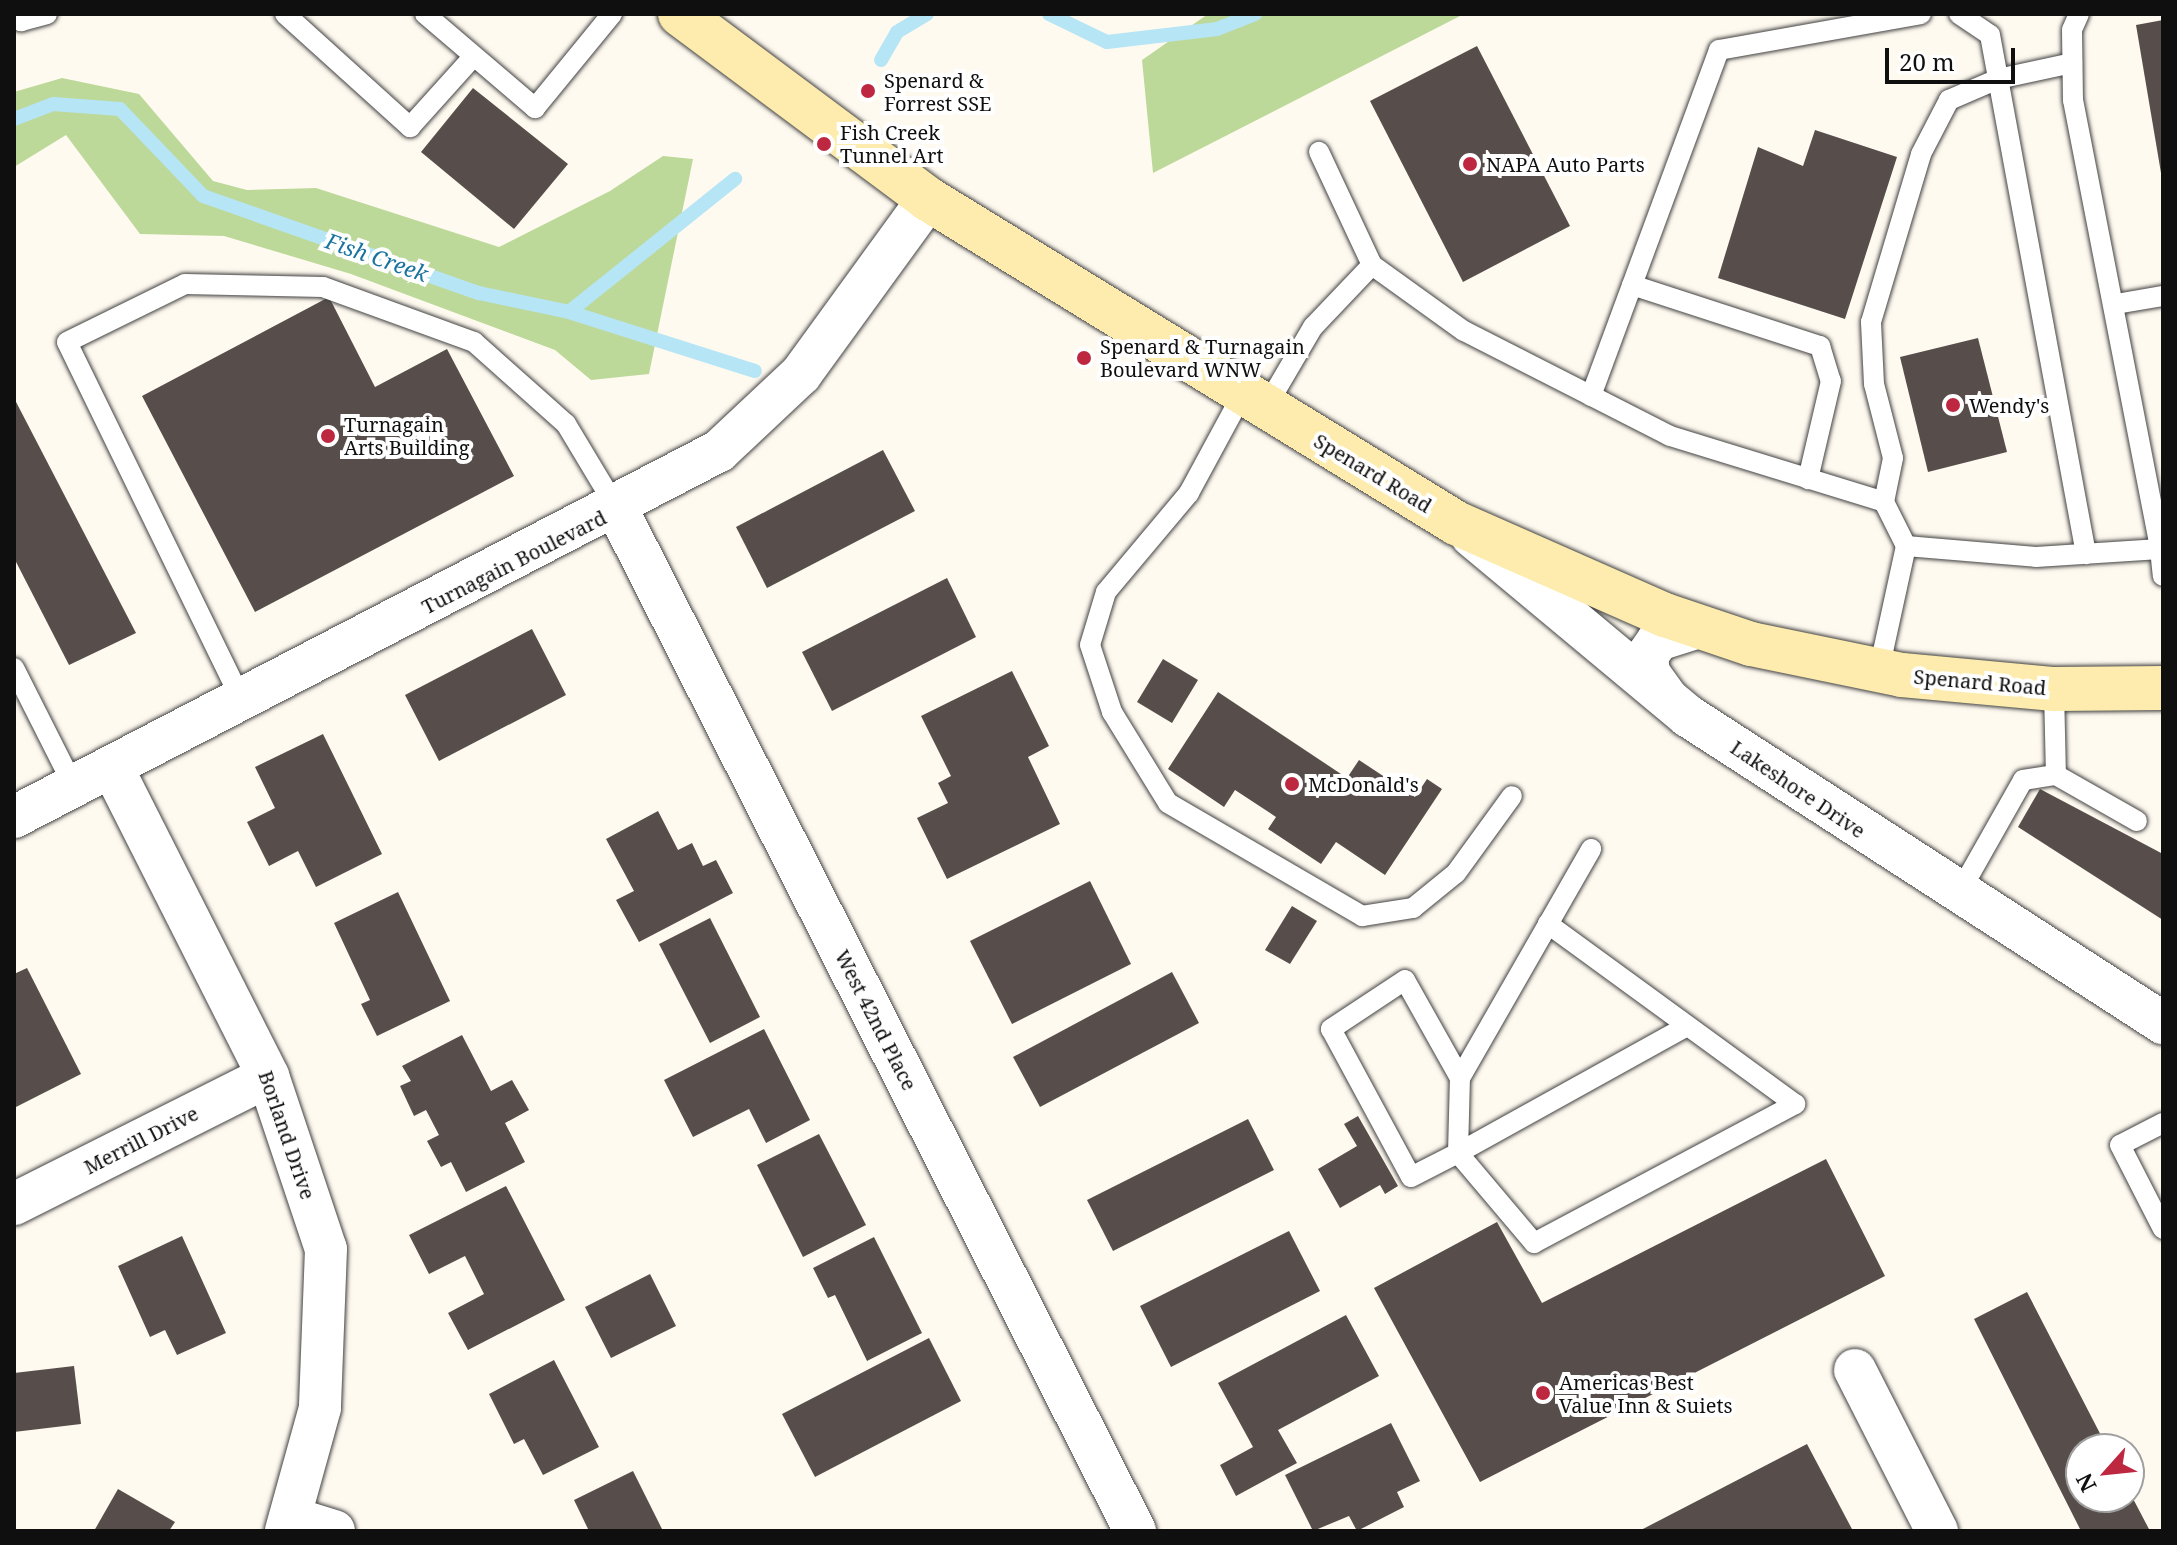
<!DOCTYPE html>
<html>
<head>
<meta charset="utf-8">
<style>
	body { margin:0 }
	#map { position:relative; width:2177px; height:1545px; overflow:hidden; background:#fffaf0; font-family:"Noto Serif",serif }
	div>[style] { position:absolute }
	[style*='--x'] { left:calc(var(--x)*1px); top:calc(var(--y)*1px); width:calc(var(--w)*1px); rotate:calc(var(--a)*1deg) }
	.forest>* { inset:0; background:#bdd99a }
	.stream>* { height:14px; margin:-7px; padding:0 7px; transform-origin:7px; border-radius:7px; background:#b6e5f5 }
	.building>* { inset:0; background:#574e4b }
	.roads { filter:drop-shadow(0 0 2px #424242) drop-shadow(0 0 2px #424242) }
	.lane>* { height:20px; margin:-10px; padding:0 10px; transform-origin:10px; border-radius:10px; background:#fff }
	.street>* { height:42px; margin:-21px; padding:0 21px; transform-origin:21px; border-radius:21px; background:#fff }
	.secondary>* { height:44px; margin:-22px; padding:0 22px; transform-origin:22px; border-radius:22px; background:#fdecad }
	.dots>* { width:22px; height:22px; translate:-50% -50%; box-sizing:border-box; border:4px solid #fff; border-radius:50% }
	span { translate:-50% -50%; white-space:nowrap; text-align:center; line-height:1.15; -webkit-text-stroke:8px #fff; paint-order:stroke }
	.poi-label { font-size:20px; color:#0f0f0f }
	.left { translate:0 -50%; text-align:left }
	.street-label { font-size:20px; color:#0f0f0f }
	.water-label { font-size:22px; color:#19739f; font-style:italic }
	.frame { position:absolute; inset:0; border:16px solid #0f0f0f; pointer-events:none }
	.north { position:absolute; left:2065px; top:1433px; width:80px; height:80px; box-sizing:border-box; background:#fff; border:2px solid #9f9f9f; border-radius:50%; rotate:243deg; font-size:22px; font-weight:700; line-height:32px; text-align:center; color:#0f0f0f }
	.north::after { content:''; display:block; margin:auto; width:28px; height:36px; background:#bd2840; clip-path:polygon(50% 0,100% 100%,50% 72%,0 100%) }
	.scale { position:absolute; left:1885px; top:48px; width:130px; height:36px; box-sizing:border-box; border:4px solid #0f0f0f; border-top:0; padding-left:10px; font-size:24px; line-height:28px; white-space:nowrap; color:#0f0f0f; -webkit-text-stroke:6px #fff; paint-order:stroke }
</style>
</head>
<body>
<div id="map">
	<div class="forest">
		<i style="clip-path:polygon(1208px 14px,1464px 14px,1153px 173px,1142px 60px)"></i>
		<i style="clip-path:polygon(62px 78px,139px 94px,213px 181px,247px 190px,316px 188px,499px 247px,610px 191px,663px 156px,693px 159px,649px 374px,591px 380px,555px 350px,351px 274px,224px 236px,140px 234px,66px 135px,14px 167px,14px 92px)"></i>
	</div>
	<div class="stream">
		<i style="--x:1049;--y:14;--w:64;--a:25.8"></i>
		<i style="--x:1107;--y:42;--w:111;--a:-6.7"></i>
		<i style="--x:1217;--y:29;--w:41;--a:-21.5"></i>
		<i style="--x:881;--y:60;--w:32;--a:-60"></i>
		<i style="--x:897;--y:32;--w:35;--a:-31"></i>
		<i style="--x:14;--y:119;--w:42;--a:-21"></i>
		<i style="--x:53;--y:104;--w:67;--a:4.3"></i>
		<i style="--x:120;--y:109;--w:120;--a:46.3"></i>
		<i style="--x:203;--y:196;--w:293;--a:19.4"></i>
		<i style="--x:479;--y:293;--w:92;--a:11.9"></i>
		<i style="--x:569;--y:312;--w:195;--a:17.6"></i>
		<i style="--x:569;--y:312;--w:213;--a:-38.7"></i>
	</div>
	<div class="building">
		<i style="clip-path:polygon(2163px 20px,2163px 173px,2161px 173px,2136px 25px)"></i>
		<i style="clip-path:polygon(1477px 46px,1570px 226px,1463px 282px,1370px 101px)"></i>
		<i style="clip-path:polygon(473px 88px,568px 164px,514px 229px,421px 152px)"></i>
		<i style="clip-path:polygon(1815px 130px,1897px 157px,1845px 319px,1718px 278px,1758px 147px,1803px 166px)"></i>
		<i style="clip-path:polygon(329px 297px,375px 387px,447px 349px,514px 476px,255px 612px,142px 396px)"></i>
		<i style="clip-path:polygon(1978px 338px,2007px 452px,1928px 472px,1900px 357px)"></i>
		<i style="clip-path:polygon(14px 398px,136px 633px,69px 665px,14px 558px)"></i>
		<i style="clip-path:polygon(883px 450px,915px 511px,767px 588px,736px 527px)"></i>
		<i style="clip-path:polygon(947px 578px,976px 637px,832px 711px,802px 652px)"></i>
		<i style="clip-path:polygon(532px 629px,566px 695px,439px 761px,405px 695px)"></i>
		<i style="clip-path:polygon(1163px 659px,1198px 680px,1172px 723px,1137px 702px)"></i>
		<i style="clip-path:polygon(1012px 671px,1049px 746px,1028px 757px,1060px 824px,947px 879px,917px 818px,948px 803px,938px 783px,951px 776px,921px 716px)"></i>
		<i style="clip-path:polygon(1218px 692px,1347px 778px,1359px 760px,1415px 797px,1427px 779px,1442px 789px,1385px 875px,1336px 842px,1321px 864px,1268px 829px,1276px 817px,1235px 790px,1224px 807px,1168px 769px)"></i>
		<i style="clip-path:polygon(323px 734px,382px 854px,316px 887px,298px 851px,269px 866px,247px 822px,275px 808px,255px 767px)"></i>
		<i style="clip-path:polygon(2040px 789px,2163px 854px,2163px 920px,2018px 827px)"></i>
		<i style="clip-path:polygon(658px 811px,678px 850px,692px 843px,703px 866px,716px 860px,733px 893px,639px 942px,616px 900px,634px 891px,606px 839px)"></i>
		<i style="clip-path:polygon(1090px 881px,1131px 964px,1012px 1024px,970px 941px)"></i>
		<i style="clip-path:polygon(398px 892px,450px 1001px,377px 1036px,361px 1004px,370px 1000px,334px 923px)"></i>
		<i style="clip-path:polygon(1292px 906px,1317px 921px,1290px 964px,1265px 950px)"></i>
		<i style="clip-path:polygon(710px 918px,760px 1017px,710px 1043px,659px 944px)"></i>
		<i style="clip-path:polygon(27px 968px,81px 1074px,14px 1108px,14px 974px)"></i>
		<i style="clip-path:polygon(1172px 972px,1199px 1023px,1040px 1107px,1013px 1057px)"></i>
		<i style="clip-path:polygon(764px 1029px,810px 1120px,766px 1143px,749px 1109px,693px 1137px,664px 1080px)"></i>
		<i style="clip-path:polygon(462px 1035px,491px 1091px,512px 1080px,529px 1110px,505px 1123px,525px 1162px,466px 1192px,451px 1162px,441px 1167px,427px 1141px,439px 1135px,426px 1110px,414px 1116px,400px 1086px,411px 1081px,402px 1066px)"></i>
		<i style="clip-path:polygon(1358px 1116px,1398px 1186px,1385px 1194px,1380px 1185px,1340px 1208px,1318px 1169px,1357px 1146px,1344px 1124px)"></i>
		<i style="clip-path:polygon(1248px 1119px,1274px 1170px,1113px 1251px,1087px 1200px)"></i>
		<i style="clip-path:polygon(819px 1134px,866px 1225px,803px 1257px,757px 1165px)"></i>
		<i style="clip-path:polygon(1826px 1159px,1885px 1276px,1480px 1482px,1374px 1288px,1497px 1222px,1542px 1303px)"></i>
		<i style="clip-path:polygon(506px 1186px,565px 1300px,468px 1350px,448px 1313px,484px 1294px,465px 1256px,429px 1274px,409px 1235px)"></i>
		<i style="clip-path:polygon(1289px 1231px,1320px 1291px,1171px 1367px,1140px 1306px)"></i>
		<i style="clip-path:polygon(182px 1236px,226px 1333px,177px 1355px,165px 1330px,150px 1337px,118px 1266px)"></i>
		<i style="clip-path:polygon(874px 1237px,922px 1333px,867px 1361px,835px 1295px,828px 1298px,813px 1268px)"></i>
		<i style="clip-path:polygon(650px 1274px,676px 1326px,611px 1358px,585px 1307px)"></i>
		<i style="clip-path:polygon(2027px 1292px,2108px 1449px,2081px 1449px,2081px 1497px,2129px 1497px,2129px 1491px,2150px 1531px,2081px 1531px,1974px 1319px)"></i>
		<i style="clip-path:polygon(1346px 1315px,1379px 1376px,1278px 1430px,1297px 1463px,1236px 1496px,1220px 1465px,1253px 1447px,1218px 1383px)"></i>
		<i style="clip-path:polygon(929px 1338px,961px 1401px,815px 1477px,782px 1414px)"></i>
		<i style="clip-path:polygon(554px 1360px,599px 1447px,543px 1475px,524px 1439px,514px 1444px,489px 1394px)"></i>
		<i style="clip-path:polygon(74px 1366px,81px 1424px,14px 1432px,14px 1373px)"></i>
		<i style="clip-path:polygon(1391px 1423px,1420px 1481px,1397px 1492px,1404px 1507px,1357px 1531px,1349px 1516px,1313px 1531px,1285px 1475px)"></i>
		<i style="clip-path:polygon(1807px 1444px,1853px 1531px,1639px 1531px)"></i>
		<i style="clip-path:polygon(633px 1471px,663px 1531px,589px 1531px,574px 1500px)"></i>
		<i style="clip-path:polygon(118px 1489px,175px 1522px,169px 1531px,94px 1531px)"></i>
	</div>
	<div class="roads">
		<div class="lane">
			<i style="--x:285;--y:14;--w:169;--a:42.1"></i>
			<i style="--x:410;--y:127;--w:94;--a:-48"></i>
			<i style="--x:425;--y:14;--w:145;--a:40.5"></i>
			<i style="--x:535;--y:108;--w:122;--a:-50.7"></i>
			<i style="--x:1959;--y:14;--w:37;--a:34"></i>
			<i style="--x:1990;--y:35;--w:528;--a:79.52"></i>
			<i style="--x:2079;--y:14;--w:17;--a:114"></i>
			<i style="--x:2072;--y:30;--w:70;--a:89.2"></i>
			<i style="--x:2073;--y:100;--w:457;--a:79"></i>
			<i style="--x:14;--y:16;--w:9;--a:36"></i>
			<i style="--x:21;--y:21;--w:27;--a:-15"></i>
			<i style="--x:1372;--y:265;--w:113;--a:35.7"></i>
			<i style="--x:1464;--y:331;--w:231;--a:27"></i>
			<i style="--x:1670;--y:436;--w:224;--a:17.1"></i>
			<i style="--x:1884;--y:502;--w:49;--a:63.4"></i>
			<i style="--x:1906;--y:546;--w:127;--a:102.3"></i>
			<i style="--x:1632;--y:285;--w:198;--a:18"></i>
			<i style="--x:1820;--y:346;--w:37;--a:73"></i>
			<i style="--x:1831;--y:381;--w:101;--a:103.2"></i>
			<i style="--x:2116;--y:304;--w:48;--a:-9.7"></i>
			<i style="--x:1243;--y:393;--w:114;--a:118.4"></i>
			<i style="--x:1189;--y:493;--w:129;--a:130"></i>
			<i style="--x:1106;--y:592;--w:55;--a:106.8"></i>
			<i style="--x:1090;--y:645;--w:71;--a:71.8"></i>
			<i style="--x:1112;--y:712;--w:107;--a:58.4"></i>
			<i style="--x:1168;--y:803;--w:225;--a:30.2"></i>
			<i style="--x:1362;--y:916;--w:52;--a:-8.9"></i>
			<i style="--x:1413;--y:908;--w:55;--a:-39.1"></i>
			<i style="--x:1456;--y:873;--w:95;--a:-54"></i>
			<i style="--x:1591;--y:396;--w:369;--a:-69.7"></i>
			<i style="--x:1719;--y:50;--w:205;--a:-10.1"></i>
			<i style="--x:1266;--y:407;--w:93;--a:-59.6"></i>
			<i style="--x:1313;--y:327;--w:86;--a:-46.4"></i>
			<i style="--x:1372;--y:265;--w:125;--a:-115.1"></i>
			<i style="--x:1884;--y:502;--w:45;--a:-78.4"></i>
			<i style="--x:1893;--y:458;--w:76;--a:-104.4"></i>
			<i style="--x:1874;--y:384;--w:62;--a:-92.8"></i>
			<i style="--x:1871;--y:322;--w:175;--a:-73.4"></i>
			<i style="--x:1921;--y:154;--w:61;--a:-62.6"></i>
			<i style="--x:1949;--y:100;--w:53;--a:-23.2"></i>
			<i style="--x:1998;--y:79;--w:76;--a:-12.2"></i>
			<i style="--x:1906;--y:546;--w:130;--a:4.8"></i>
			<i style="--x:2036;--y:557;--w:124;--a:-3.7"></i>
			<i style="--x:2160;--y:549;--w:27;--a:84"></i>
			<i style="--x:14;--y:668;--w:133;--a:63.2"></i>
			<i style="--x:2054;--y:689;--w:86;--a:88.7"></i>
			<i style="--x:2056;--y:775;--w:93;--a:29.6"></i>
			<i style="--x:242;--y:701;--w:399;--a:-116"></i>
			<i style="--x:67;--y:342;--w:131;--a:-26.2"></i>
			<i style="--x:185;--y:284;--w:138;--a:1.2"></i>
			<i style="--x:323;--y:287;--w:161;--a:20"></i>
			<i style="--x:474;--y:342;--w:123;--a:41.7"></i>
			<i style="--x:566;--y:424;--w:99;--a:59"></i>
			<i style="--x:1958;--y:895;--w:132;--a:-60.5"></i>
			<i style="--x:2023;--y:780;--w:33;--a:-9"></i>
			<i style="--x:1460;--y:1078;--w:112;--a:-119.3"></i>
			<i style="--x:1405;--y:980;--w:89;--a:146.5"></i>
			<i style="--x:1331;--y:1029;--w:168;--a:61.6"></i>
			<i style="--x:1411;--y:1177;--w:53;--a:-27.1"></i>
			<i style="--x:1458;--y:1153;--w:118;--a:49.8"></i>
			<i style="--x:1534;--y:1243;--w:296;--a:-28"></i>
			<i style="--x:1795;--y:1104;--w:306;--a:-143.9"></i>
			<i style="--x:2163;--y:1123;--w:48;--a:152.9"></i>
			<i style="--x:2120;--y:1145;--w:94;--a:62.9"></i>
			<i style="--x:1458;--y:1153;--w:75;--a:-88.5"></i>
			<i style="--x:1460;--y:1078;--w:264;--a:-60.2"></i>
			<i style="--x:1458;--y:1153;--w:262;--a:-29"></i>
		</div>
		<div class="street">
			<i style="--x:617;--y:509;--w:1146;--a:63.12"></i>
			<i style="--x:1472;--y:536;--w:281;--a:39.8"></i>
			<i style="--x:1688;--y:716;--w:566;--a:32.88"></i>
			<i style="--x:1667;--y:698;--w:31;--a:-126"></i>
			<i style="--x:1649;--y:673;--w:17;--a:-97"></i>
			<i style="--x:1647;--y:656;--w:19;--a:-55"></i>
			<i style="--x:1658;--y:640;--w:43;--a:-17.6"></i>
			<i style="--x:112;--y:767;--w:346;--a:63.2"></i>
			<i style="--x:268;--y:1076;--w:182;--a:71.5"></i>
			<i style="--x:326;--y:1249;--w:159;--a:92.2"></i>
			<i style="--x:320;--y:1408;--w:128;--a:105.5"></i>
			<i style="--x:14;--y:817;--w:794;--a:-27.44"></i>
			<i style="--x:719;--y:451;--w:112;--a:-43.2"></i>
			<i style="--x:801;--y:374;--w:216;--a:-54"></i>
			<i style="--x:14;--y:1204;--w:284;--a:-26.7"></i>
			<i style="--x:1855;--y:1370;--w:181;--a:63"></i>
			<i style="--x:292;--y:1518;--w:44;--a:17.2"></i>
		</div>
		<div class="secondary">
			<i style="--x:680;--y:14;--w:309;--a:36.7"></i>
			<i style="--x:928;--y:199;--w:619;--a:31.53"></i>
			<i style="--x:1456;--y:523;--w:228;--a:23.8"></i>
			<i style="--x:1665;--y:615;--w:91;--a:18.6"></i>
			<i style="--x:1751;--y:644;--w:154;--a:11.6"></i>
			<i style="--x:1902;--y:675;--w:153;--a:5.3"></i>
			<i style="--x:2054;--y:689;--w:109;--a:-0.5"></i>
		</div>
	</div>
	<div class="dots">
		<i style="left:868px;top:91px;background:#bd2840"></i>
		<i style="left:824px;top:144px;background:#bd2840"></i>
		<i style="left:1470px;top:164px;background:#bd2840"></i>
		<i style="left:1084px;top:358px;background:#bd2840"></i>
		<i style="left:1953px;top:405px;background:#bd2840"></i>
		<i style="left:328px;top:436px;background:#bd2840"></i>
		<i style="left:1292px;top:784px;background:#bd2840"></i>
		<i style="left:1543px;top:1393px;background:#bd2840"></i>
	</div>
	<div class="poi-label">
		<span class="left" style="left:884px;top:92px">Spenard &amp;<br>Forrest SSE</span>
		<span class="left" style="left:840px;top:144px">Fish Creek<br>Tunnel Art</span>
		<span class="left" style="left:1486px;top:164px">NAPA Auto Parts</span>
		<span class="left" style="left:1100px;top:358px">Spenard &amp; Turnagain<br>Boulevard WNW</span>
		<span class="left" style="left:1969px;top:405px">Wendy's</span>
		<span class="left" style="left:344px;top:436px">Turnagain<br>Arts Building</span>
		<span class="left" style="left:1308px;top:784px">McDonald's</span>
		<span class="left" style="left:1559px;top:1394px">Americas Best<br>Value Inn &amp; Suiets</span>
	</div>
	<div class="street-label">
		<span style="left:1373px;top:473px;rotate:31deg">Spenard Road</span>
		<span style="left:514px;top:562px;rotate:-27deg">Turnagain Boulevard</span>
		<span style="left:1980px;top:682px;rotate:5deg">Spenard Road</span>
		<span style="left:1798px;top:789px;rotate:34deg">Lakeshore Drive</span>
		<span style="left:876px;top:1020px;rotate:63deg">West 42nd Place</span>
		<span style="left:287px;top:1135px;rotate:71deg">Borland Drive</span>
		<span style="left:141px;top:1140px;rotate:-27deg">Merrill Drive</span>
	</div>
	<div class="water-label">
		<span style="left:377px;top:257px;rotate:19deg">Fish Creek</span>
	</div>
	<div class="frame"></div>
	<div class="north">N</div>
	<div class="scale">20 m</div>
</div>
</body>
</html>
